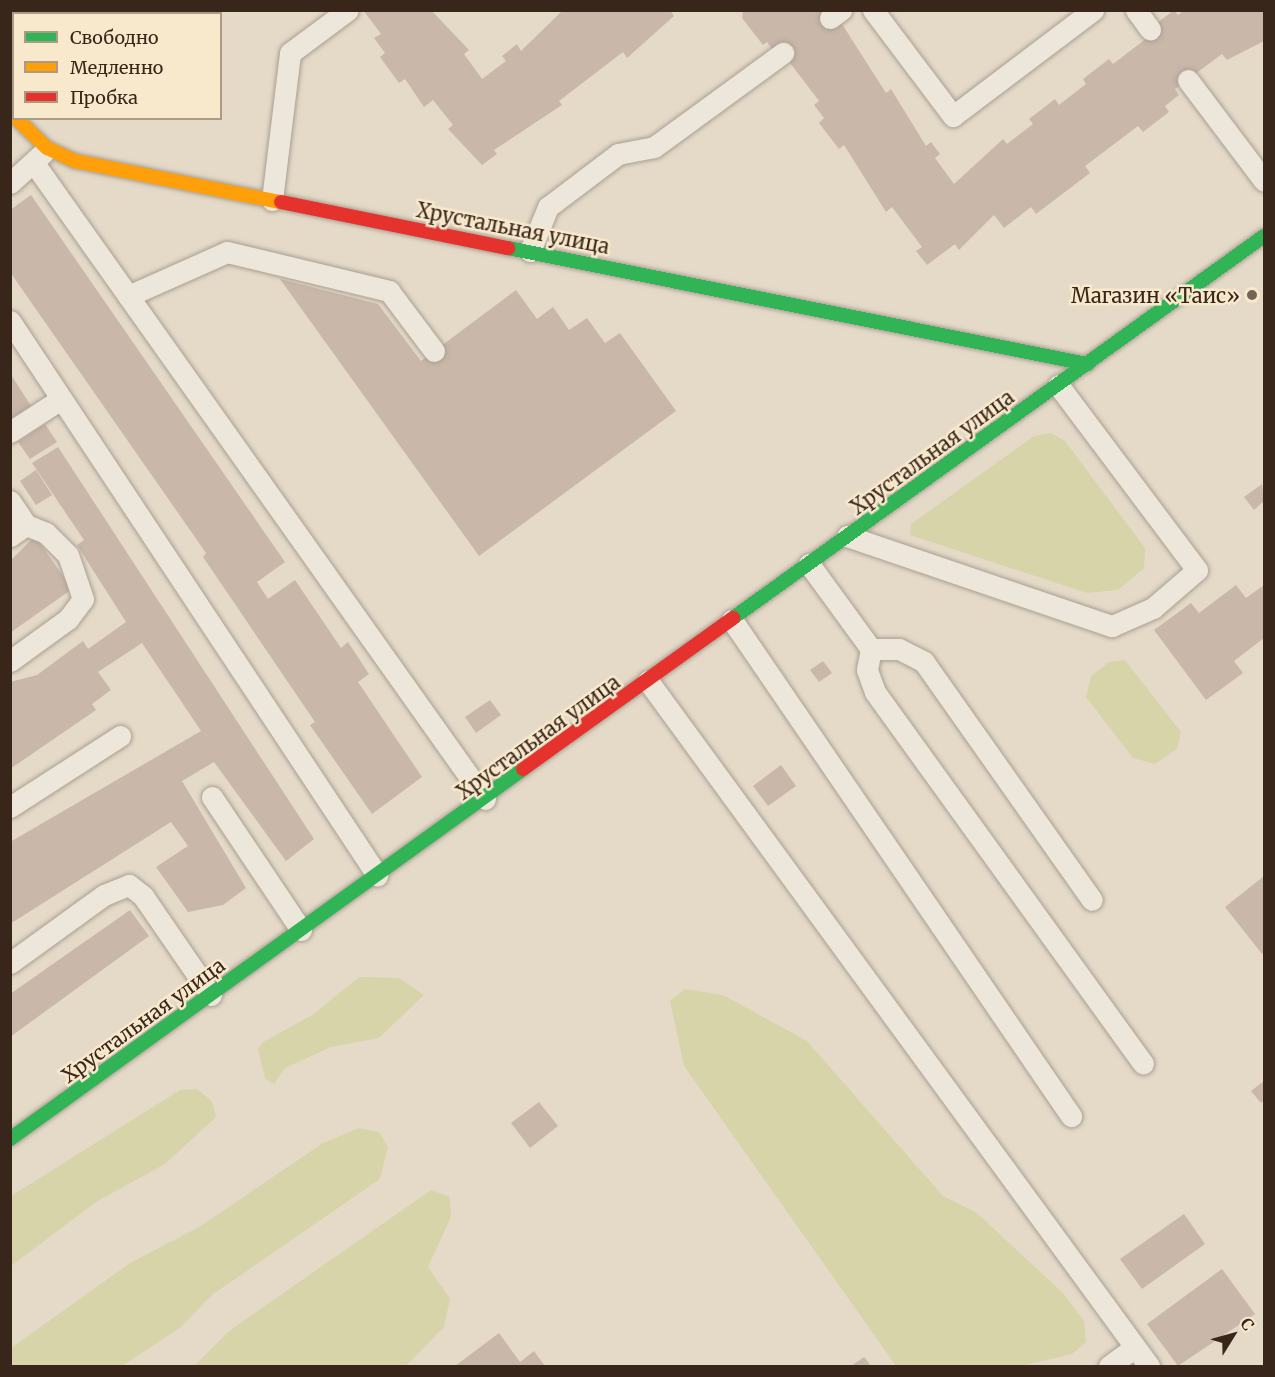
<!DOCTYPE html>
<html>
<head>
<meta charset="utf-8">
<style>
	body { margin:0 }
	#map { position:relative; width:1275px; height:1377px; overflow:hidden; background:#e5dac8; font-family:Merriweather,serif }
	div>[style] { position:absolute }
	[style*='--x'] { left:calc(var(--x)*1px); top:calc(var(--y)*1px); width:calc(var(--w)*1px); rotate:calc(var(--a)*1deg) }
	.green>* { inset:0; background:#d8d4a9 }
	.building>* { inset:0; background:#c9b7a9 }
	.roads { filter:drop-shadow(0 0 2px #a99f92) drop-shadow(0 0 2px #a99f92) }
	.lane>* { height:21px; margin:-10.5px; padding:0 10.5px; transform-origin:10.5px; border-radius:10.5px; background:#ede6db }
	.fast>* { height:14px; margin:-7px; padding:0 7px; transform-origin:7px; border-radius:7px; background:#30b455 }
	.slow>* { height:14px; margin:-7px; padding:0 7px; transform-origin:7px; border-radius:7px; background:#ff9f0a }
	.jam>* { height:14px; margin:-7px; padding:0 7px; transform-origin:7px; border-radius:7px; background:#e5322d }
	.dots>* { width:16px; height:16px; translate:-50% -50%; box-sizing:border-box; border:3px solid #f8e8cc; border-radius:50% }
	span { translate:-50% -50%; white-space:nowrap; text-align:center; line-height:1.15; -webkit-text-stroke:5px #f8e8cc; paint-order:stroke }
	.street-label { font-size:20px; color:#38261a }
	.poi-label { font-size:20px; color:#38261a }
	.right { translate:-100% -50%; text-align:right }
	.frame { position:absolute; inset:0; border:12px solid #38261a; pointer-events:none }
	.legend { position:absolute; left:12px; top:12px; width:210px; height:108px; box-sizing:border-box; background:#f8e8cc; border:2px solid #ab9a85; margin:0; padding:8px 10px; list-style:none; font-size:18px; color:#38261a }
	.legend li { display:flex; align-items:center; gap:12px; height:30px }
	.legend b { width:30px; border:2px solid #ab9a85 }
	.north { position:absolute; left:1203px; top:1305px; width:60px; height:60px; -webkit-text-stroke:4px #f8e8cc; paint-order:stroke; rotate:53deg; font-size:16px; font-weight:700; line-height:24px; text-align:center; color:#38261a }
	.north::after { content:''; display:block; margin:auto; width:21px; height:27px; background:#38261a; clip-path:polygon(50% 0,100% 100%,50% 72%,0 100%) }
</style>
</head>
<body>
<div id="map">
	<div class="green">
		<i style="clip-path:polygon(1051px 433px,1065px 441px,1145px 548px,1144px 568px,1118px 590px,1087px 593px,910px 535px,911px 524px,1034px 436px)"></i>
		<i style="clip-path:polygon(1125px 660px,1181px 732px,1177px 749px,1155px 764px,1133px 758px,1086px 697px,1091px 676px,1109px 662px)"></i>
		<i style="clip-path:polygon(359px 977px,399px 978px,424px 995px,379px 1038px,331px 1047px,285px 1068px,274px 1084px,265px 1079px,258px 1049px,263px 1042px,314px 1014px)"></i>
		<i style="clip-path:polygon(685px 989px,723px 995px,807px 1041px,943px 1196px,977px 1213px,1063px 1293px,1084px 1321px,1086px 1342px,1072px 1354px,1021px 1366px,896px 1366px,684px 1066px,670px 1001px)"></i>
		<i style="clip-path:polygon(197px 1089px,212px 1101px,216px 1117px,165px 1164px,96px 1202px,11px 1266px,11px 1196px,180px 1090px)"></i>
		<i style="clip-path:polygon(359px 1128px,379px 1132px,388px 1147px,380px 1179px,212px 1295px,181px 1327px,122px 1366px,11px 1366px,11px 1348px,130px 1263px,199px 1227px,323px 1143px)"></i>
		<i style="clip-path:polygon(431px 1190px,450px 1197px,451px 1217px,428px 1267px,450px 1299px,444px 1327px,406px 1366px,194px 1366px,229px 1331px)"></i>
	</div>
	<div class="building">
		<i style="clip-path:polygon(363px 10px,431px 10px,469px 50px,464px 54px,482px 79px,506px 61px,502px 56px,517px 44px,521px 51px,563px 10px,670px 10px,674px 16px,627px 58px,623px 52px,559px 101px,562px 105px,494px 150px,497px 154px,482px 165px,448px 129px,453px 125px,433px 100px,424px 107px,405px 79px,399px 83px,380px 57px,385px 53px,374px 38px,381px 34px)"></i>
		<i style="clip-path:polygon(743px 10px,824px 10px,837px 28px,842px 24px,886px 93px,891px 89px,926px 146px,931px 142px,940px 154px,935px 158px,954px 184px,1003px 139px,1007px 144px,1033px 124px,1029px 119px,1055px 99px,1059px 105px,1086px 84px,1083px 79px,1109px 59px,1113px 64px,1151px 35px,1148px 30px,1174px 10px,1178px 15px,1184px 10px,1264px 10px,1264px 41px,1227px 60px,1222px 54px,1175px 89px,1179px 95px,1165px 106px,1169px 112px,1143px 132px,1138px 126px,1085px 166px,1090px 173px,1036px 214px,1031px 207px,1004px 228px,994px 215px,959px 250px,955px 244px,927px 265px,916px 251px,922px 247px,892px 207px,886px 212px,844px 145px,839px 149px,819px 123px,824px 118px,814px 105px,819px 101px,781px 51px,776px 54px,767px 42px,763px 45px,742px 18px)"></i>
		<i style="clip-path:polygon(31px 195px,285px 562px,257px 582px,268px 599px,295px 580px,341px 648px,348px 642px,369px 674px,358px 682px,422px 777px,372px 814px,310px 725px,315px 722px,203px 557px,206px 553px,10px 272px,10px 210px)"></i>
		<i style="clip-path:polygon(280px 279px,378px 304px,421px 361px,516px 290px,537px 319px,553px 307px,569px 330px,587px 318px,605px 343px,620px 333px,676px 411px,479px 556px)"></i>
		<i style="clip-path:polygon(10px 373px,31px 406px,10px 419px)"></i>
		<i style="clip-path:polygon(45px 424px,57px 442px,30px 459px,18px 442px)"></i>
		<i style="clip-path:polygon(58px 447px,314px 839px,286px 861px,214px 762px,182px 781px,246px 888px,223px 905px,188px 912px,156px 867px,188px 846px,171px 822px,10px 924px,10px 842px,201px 731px,142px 643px,98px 672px,111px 690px,92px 704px,96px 710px,10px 769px,10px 682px,37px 675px,83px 641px,88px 649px,126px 622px,77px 545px,84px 540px,32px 463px)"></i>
		<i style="clip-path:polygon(36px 470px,52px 495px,36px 505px,20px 481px)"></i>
		<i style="clip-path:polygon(1262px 484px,1264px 501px,1254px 510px,1244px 497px)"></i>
		<i style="clip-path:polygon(35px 536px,72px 589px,10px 633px,10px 561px)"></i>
		<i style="clip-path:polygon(1236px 585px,1246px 598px,1264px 585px,1264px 638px,1234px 661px,1243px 673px,1206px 700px,1154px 630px,1191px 603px,1199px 613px)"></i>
		<i style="clip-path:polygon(823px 661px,832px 673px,819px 682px,810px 670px)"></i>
		<i style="clip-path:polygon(490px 700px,501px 715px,476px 733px,465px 717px)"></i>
		<i style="clip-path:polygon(781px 765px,796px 786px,768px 806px,753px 786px)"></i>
		<i style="clip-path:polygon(1264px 876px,1264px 952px,1262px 954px,1225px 907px)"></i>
		<i style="clip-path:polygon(130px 910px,149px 936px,10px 1037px,10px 994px)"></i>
		<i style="clip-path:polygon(1264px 1081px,1264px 1100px,1261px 1103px,1251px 1091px)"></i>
		<i style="clip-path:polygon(539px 1102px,558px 1126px,530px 1148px,511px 1123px)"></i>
		<i style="clip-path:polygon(1184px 1214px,1205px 1244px,1142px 1289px,1120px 1259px)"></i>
		<i style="clip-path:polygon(1222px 1269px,1255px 1314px,1178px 1366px,1147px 1324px)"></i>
		<i style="clip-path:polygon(499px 1333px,520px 1362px,534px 1351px,545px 1366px,455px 1366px)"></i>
		<i style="clip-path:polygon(864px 1357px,871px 1366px,851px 1366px)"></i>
	</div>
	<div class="roads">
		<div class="lane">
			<i style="--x:873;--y:10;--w:133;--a:53"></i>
			<i style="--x:953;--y:116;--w:176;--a:-37.1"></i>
			<i style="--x:1136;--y:10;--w:24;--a:54"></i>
			<i style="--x:830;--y:18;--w:14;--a:-36"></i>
			<i style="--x:1188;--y:80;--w:126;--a:53"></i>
			<i style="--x:36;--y:166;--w:776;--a:54.65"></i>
			<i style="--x:10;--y:183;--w:45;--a:-42.3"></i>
			<i style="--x:272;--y:200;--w:148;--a:-83"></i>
			<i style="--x:290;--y:53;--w:72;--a:-36.6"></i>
			<i style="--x:530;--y:251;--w:48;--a:-67.8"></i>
			<i style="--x:548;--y:207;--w:88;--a:-37.1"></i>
			<i style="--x:618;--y:154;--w:37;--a:-11"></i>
			<i style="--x:654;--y:147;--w:160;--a:-36.1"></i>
			<i style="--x:128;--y:296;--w:108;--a:-24"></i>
			<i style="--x:227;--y:252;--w:167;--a:13.5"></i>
			<i style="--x:389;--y:291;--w:75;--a:53.1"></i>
			<i style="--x:10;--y:321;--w:665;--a:56.48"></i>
			<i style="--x:10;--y:432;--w:61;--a:-32.9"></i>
			<i style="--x:10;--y:501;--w:29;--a:56"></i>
			<i style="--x:26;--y:525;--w:19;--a:145"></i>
			<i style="--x:847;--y:536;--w:280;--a:18.8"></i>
			<i style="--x:1112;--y:626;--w:45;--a:-23.7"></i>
			<i style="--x:1153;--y:608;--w:58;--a:-40.8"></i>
			<i style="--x:1197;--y:570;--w:231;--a:-126.9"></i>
			<i style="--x:809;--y:564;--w:105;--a:53.9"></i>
			<i style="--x:871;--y:649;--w:28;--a:0"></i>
			<i style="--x:899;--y:649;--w:28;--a:27"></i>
			<i style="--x:924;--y:662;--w:291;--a:54.8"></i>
			<i style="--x:732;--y:620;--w:601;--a:55.65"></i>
			<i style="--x:871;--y:649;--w:21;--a:101"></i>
			<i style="--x:867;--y:670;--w:23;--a:70"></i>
			<i style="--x:875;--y:692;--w:458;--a:54.2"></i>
			<i style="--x:10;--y:661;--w:72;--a:-35.9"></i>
			<i style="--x:68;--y:619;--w:25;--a:-53"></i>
			<i style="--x:83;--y:599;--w:46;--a:-108.8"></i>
			<i style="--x:68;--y:555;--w:31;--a:-135"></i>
			<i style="--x:46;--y:533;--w:22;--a:-158"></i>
			<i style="--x:648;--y:681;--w:849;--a:53.82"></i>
			<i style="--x:212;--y:797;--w:160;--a:56.2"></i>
			<i style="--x:10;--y:807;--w:131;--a:-32.8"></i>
			<i style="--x:10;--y:963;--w:116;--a:-35.9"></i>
			<i style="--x:104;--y:895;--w:27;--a:-22"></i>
			<i style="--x:129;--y:885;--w:18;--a:38"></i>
			<i style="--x:143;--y:896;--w:120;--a:55.5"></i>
			<i style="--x:1109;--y:1366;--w:32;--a:-36"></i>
		</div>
		<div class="fast">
			<i style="--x:508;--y:248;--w:591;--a:11.33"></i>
			<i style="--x:733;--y:618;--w:654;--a:-35.73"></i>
			<i style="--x:10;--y:1139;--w:633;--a:-35.8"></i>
		</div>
		<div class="slow">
			<i style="--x:16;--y:118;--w:43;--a:44.1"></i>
			<i style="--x:47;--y:148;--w:31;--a:25"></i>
			<i style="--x:75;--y:161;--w:210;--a:11.3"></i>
		</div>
		<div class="jam">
			<i style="--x:281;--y:202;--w:232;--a:11.5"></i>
			<i style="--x:523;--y:769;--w:259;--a:-35.7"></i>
		</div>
	</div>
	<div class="dots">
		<i style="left:1252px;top:295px;background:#756557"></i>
	</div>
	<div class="street-label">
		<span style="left:513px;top:228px;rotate:11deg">Хрустальная улица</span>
		<span style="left:932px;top:452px;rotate:-36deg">Хрустальная улица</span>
		<span style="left:538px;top:737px;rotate:-36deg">Хрустальная улица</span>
		<span style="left:143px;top:1020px;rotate:-36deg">Хрустальная улица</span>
	</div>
	<div class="poi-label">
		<span class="right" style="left:1240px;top:295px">Магазин «Таис»</span>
	</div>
	<div class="frame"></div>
	<ul class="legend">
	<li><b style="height:8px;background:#30b455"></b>Свободно</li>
	<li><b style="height:8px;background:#ff9f0a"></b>Медленно</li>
	<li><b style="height:8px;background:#e5322d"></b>Пробка</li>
	</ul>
	<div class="north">С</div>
</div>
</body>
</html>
